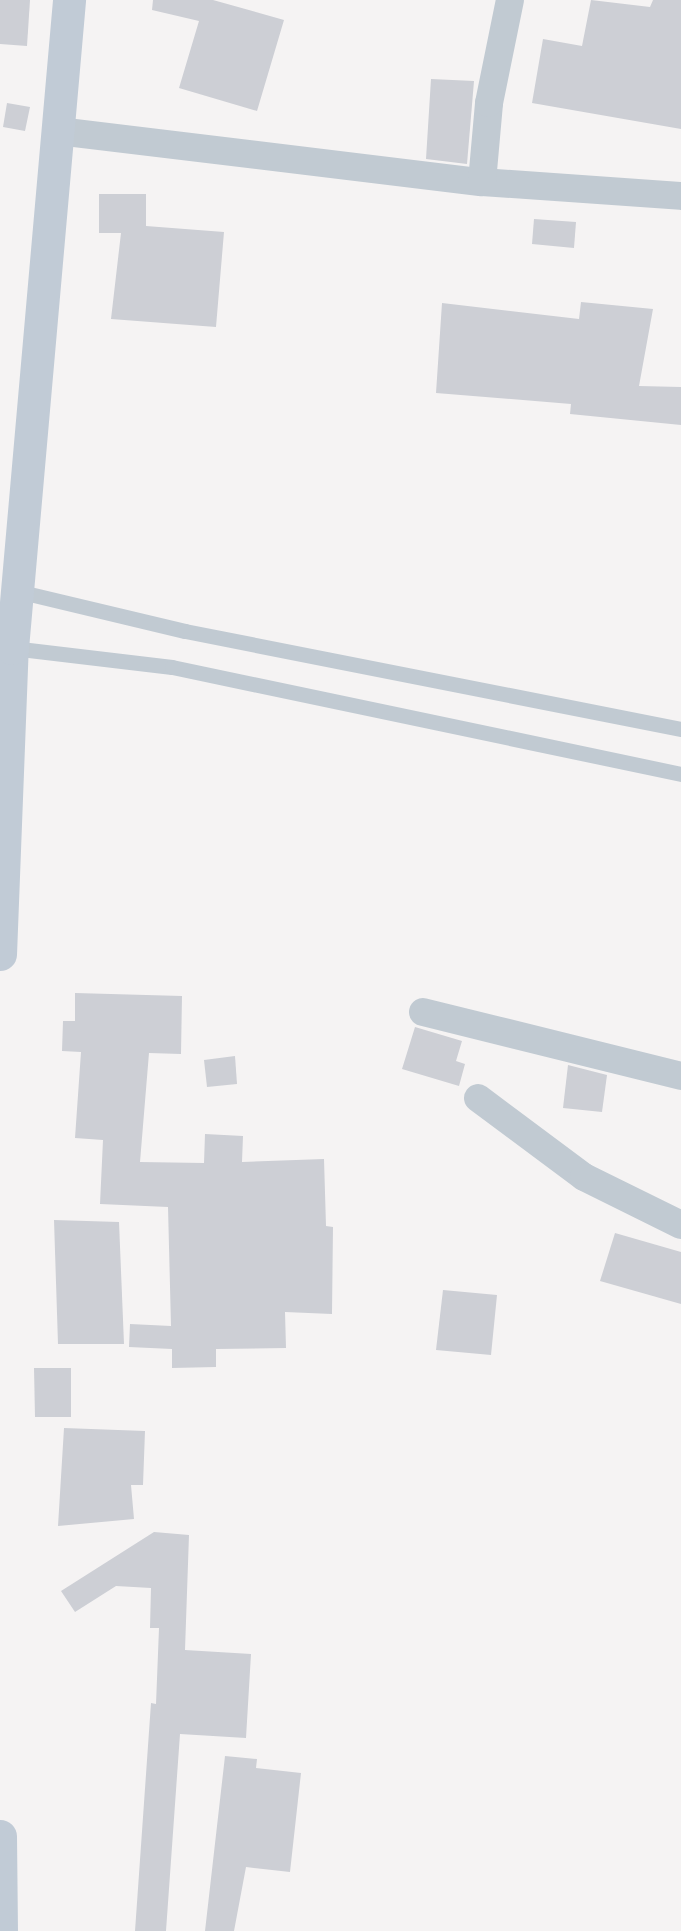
<!DOCTYPE html>
<html>
<head>
<meta charset="utf-8">
<style>
	body { margin:0 }
	#map { position:relative; width:681px; height:1931px; overflow:hidden; background:#f5f3f3; font-family:"Work Sans",sans-serif }
	div>[style] { position:absolute }
	[style*='--x'] { left:calc(var(--x)*1px); top:calc(var(--y)*1px); width:calc(var(--w)*1px); rotate:calc(var(--a)*1deg) }
	.building>* { inset:0; background:#cdcfd5 }
	.lane>* { height:15px; margin:-7.5px; padding:0 7.5px; transform-origin:7.5px; border-radius:7.5px; background:#c1cad2 }
	.street>* { height:28px; margin:-14px; padding:0 14px; transform-origin:14px; border-radius:14px; background:#c1cad2 }
	.secondary>* { height:33px; margin:-16.5px; padding:0 16.5px; transform-origin:16.5px; border-radius:16.5px; background:#c1cbd6 }
	span { translate:-50% -50%; white-space:nowrap; text-align:center; line-height:1.15; -webkit-text-stroke:5px #fff; paint-order:stroke }
</style>
</head>
<body>
<div id="map">
	<div class="building">
		<i style="clip-path:polygon(0 0,30px 0,27px 46px,0 44px)"></i>
		<i style="clip-path:polygon(153px 0,213px 0,284px 20px,257px 111px,179px 88px,199px 21px,152px 10px)"></i>
		<i style="clip-path:polygon(591px 0,650px 7px,653px 0,681px 0,681px 129px,532px 103px,543px 39px,582px 46px)"></i>
		<i style="clip-path:polygon(431px 79px,474px 81px,467px 164px,426px 159px)"></i>
		<i style="clip-path:polygon(7px 103px,30px 107px,25px 131px,3px 127px)"></i>
		<i style="clip-path:polygon(99px 194px,146px 194px,146px 226px,224px 232px,216px 327px,111px 319px,121px 233px,99px 233px)"></i>
		<i style="clip-path:polygon(534px 219px,576px 222px,574px 248px,532px 244px)"></i>
		<i style="clip-path:polygon(581px 302px,653px 309px,639px 386px,681px 387px,681px 425px,570px 414px,571px 404px,436px 393px,442px 303px,579px 319px)"></i>
		<i style="clip-path:polygon(75px 993px,182px 996px,181px 1054px,149px 1053px,140px 1162px,204px 1163px,205px 1134px,243px 1136px,242px 1162px,324px 1159px,326px 1226px,333px 1227px,332px 1314px,285px 1312px,286px 1348px,216px 1349px,216px 1367px,172px 1368px,172px 1349px,129px 1347px,130px 1324px,171px 1326px,168px 1207px,100px 1204px,103px 1140px,75px 1138px,81px 1052px,62px 1051px,63px 1021px,75px 1021px)"></i>
		<i style="clip-path:polygon(415px 1027px,462px 1041px,456px 1061px,465px 1064px,459px 1086px,402px 1069px)"></i>
		<i style="clip-path:polygon(235px 1056px,237px 1084px,207px 1087px,204px 1060px)"></i>
		<i style="clip-path:polygon(568px 1065px,607px 1075px,602px 1112px,563px 1108px)"></i>
		<i style="clip-path:polygon(54px 1220px,119px 1222px,124px 1344px,58px 1344px)"></i>
		<i style="clip-path:polygon(615px 1233px,681px 1252px,681px 1304px,600px 1281px)"></i>
		<i style="clip-path:polygon(443px 1290px,497px 1295px,491px 1355px,436px 1350px)"></i>
		<i style="clip-path:polygon(34px 1368px,71px 1368px,71px 1417px,35px 1417px)"></i>
		<i style="clip-path:polygon(64px 1428px,145px 1431px,143px 1485px,131px 1485px,134px 1519px,58px 1526px)"></i>
		<i style="clip-path:polygon(154px 1532px,189px 1535px,185px 1650px,251px 1654px,246px 1738px,180px 1734px,166px 1931px,135px 1931px,151px 1703px,156px 1704px,159px 1628px,150px 1628px,151px 1588px,116px 1586px,75px 1612px,61px 1591px)"></i>
		<i style="clip-path:polygon(225px 1756px,257px 1759px,256px 1768px,301px 1773px,290px 1872px,246px 1867px,234px 1931px,205px 1931px)"></i>
	</div>
	<div class="lane">
		<i style="--x:17;--y:591;--w:173;--a:13.4"></i>
		<i style="--x:185;--y:631;--w:506;--a:11.18"></i>
		<i style="--x:12;--y:648;--w:161;--a:6.8"></i>
		<i style="--x:172;--y:667;--w:520;--a:11.87"></i>
	</div>
	<div class="street">
		<i style="--x:58;--y:131;--w:427;--a:6.9"></i>
		<i style="--x:482;--y:182;--w:199;--a:4"></i>
		<i style="--x:482;--y:182;--w:79;--a:-84.9"></i>
		<i style="--x:489;--y:103;--w:105;--a:-78.5"></i>
		<i style="--x:423;--y:1012;--w:266;--a:13.9"></i>
		<i style="--x:478;--y:1098;--w:132;--a:36.7"></i>
		<i style="--x:584;--y:1177;--w:108;--a:26.3"></i>
	</div>
	<div class="secondary">
		<i style="--x:0;--y:954;--w:306;--a:-87.8"></i>
		<i style="--x:12;--y:648;--w:651;--a:-84.97"></i>
		<i style="--x:0;--y:1836;--w:95;--a:89.4"></i>
	</div>
</div>
</body>
</html>
